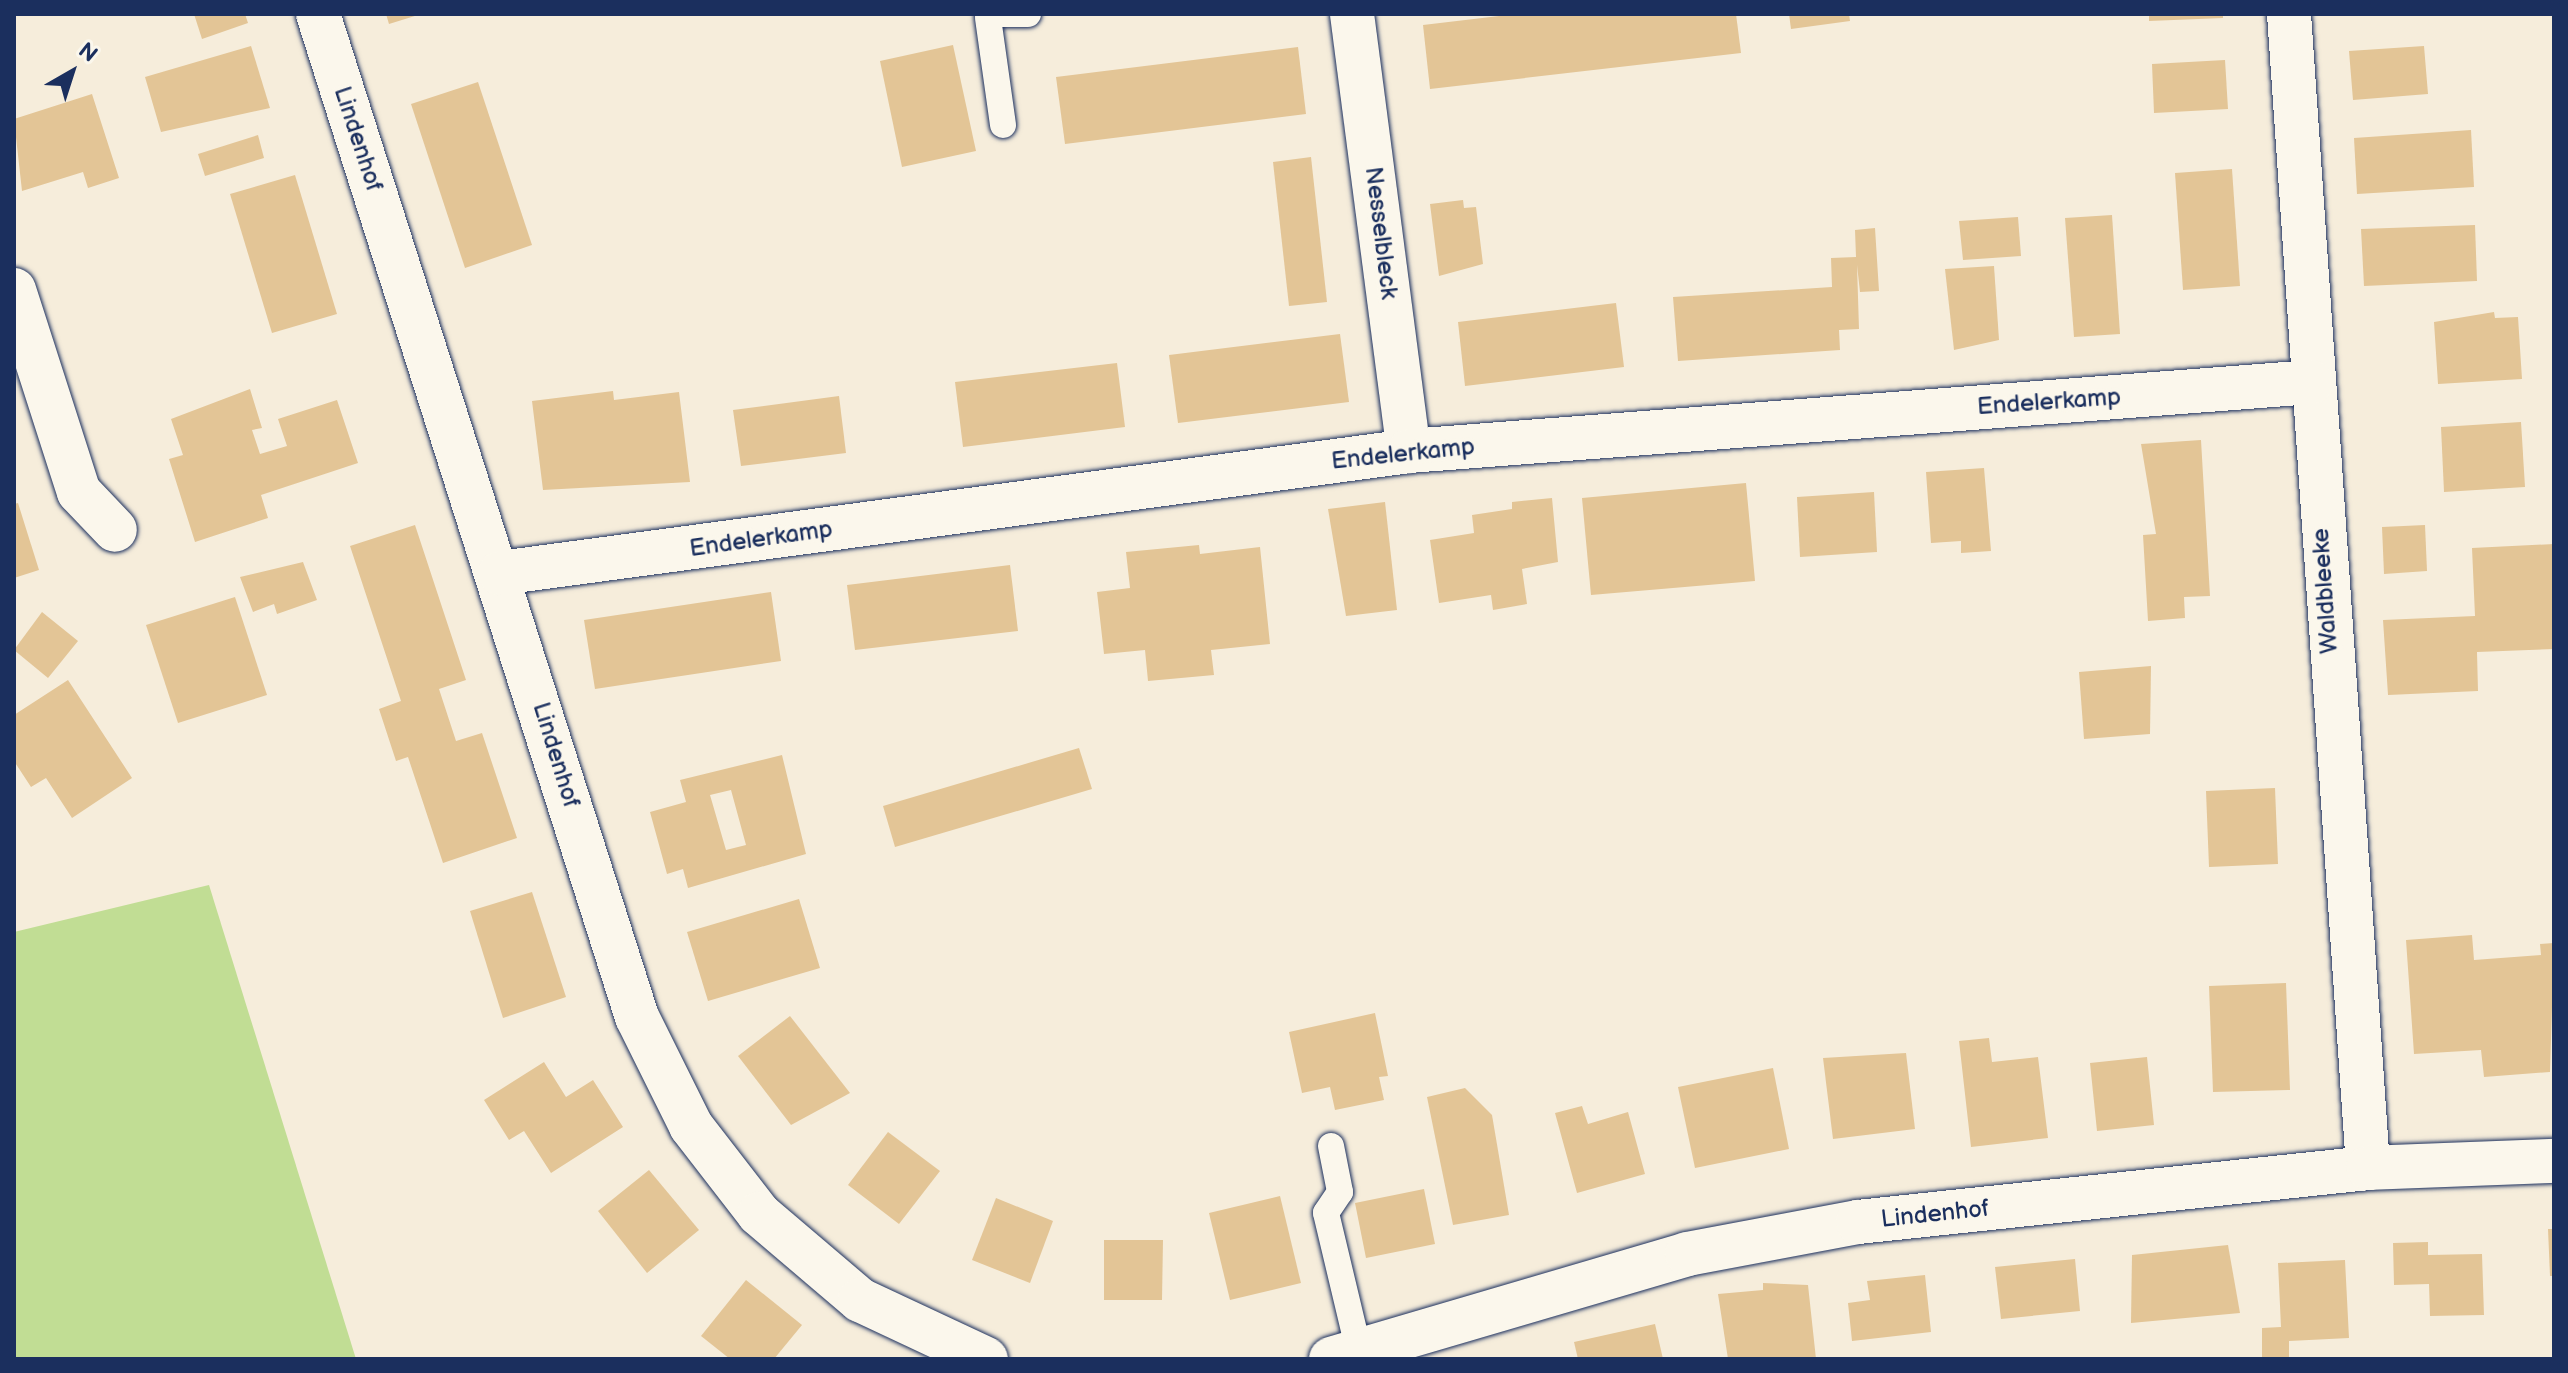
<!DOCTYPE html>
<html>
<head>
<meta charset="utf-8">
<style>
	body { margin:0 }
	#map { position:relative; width:2568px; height:1373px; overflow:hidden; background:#f6eddb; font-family:"Balsamiq Sans",sans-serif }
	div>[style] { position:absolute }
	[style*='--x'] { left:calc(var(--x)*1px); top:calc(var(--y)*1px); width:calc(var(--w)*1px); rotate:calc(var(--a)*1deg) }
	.green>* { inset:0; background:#c1dd94 }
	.building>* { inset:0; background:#e3c596 }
	.roads { filter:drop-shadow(0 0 2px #1b2f5e) drop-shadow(0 0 2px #1b2f5e) }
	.service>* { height:26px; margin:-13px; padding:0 13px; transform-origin:13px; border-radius:13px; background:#fbf7ec }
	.minor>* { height:44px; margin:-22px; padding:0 22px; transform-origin:22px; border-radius:22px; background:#fbf7ec }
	span { translate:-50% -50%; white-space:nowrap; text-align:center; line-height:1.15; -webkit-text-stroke:8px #fbf7ec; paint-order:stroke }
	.street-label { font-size:24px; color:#1b2f5e }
	.frame { position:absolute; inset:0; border:16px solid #1b2f5e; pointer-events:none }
	.north { position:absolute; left:32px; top:32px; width:80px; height:80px; -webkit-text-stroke:6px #fbf7ec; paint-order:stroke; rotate:39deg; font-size:22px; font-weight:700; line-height:32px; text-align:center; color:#1b2f5e }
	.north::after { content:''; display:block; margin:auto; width:28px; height:36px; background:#1b2f5e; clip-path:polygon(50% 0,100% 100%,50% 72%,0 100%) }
</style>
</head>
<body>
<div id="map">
	<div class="green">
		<i style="clip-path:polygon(209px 885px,356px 1359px,14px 1359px,14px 932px)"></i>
	</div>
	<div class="building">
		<i style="clip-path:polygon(194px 14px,245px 14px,248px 23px,202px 39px)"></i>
		<i style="clip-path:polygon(386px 14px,418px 14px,418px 15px,389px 24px)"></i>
		<i style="clip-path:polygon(1516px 14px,1736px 14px,1741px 53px,1430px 89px,1423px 25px)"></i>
		<i style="clip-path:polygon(1789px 14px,1849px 14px,1850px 21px,1791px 29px)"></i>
		<i style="clip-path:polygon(2149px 14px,2223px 14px,2223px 18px,2149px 21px)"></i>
		<i style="clip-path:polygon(953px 45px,976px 151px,902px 167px,880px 61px)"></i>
		<i style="clip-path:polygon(251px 46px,270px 108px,161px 132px,145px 77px)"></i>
		<i style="clip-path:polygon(2424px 46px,2428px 94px,2353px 100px,2349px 51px)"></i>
		<i style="clip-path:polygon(1298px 47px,1306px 114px,1065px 144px,1056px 77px)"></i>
		<i style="clip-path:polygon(2225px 60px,2228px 109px,2154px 113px,2152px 64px)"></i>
		<i style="clip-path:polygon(478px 82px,532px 245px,465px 268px,411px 104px)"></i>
		<i style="clip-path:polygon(92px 94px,119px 178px,88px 188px,83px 172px,22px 191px,14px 119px)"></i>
		<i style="clip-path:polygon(2471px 130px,2474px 187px,2357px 194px,2354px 138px)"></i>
		<i style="clip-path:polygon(258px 135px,264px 158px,205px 176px,198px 154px)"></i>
		<i style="clip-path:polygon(1311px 157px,1327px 302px,1289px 306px,1273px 162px)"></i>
		<i style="clip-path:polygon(2232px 169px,2240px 286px,2183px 290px,2175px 173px)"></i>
		<i style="clip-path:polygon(295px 175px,337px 314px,272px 333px,230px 194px)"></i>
		<i style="clip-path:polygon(1463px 200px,1464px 208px,1476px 207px,1483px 264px,1439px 276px,1430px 204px)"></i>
		<i style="clip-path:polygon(2112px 215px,2120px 334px,2074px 337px,2065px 218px)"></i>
		<i style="clip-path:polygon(2018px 217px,2021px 256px,1963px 260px,1959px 221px)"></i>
		<i style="clip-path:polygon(2475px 225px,2477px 281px,2364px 286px,2361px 229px)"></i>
		<i style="clip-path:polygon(1875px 228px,1879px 291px,1860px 292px,1857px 265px,1859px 329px,1839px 330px,1840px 350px,1678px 361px,1673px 297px,1832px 287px,1831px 258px,1856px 257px,1855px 230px)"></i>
		<i style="clip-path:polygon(1994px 266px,1999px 340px,1954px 350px,1945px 269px)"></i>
		<i style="clip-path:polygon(1616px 303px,1624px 367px,1465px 386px,1458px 322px)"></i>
		<i style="clip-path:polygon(2494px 312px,2495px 318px,2518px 317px,2522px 379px,2438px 384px,2434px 322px)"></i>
		<i style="clip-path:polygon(1340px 334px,1349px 402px,1178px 423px,1169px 355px)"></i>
		<i style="clip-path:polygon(1117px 363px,1125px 427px,963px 447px,955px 382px)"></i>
		<i style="clip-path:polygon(250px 389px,262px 428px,252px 430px,260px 454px,287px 446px,278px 419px,337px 400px,358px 463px,261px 495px,268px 518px,195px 542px,169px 459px,183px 455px,171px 419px)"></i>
		<i style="clip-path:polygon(613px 391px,614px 400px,679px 392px,690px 482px,543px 490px,532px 401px)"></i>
		<i style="clip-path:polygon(839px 396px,846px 453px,741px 466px,733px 410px)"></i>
		<i style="clip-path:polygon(2521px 422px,2525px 487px,2444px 492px,2441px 427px)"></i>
		<i style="clip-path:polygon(2201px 440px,2210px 596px,2184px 597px,2185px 618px,2148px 621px,2143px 535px,2156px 534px,2141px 444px)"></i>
		<i style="clip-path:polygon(1984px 468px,1991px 551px,1961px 553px,1961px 541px,1931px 543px,1926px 472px)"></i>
		<i style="clip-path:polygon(1746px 483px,1755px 581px,1591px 595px,1582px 498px)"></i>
		<i style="clip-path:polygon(1874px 492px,1877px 552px,1800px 557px,1797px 497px)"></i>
		<i style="clip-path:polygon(1552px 498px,1558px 562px,1522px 569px,1527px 604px,1493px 610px,1491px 595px,1439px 603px,1430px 540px,1474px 533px,1472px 515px,1512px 509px,1512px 502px)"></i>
		<i style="clip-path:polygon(1385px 502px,1397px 610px,1346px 616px,1328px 509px)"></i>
		<i style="clip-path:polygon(18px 503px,39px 570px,14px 578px,14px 504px)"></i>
		<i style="clip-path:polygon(415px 525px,466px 680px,439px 689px,456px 741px,482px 733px,517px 838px,443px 863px,408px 757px,396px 761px,379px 709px,401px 701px,350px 546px)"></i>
		<i style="clip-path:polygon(2425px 525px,2427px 571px,2384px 574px,2382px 527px)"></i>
		<i style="clip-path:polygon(2554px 544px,2554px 649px,2477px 652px,2478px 691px,2388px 695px,2383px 620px,2475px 616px,2472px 548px)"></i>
		<i style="clip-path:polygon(1199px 545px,1200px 554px,1260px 547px,1270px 644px,1211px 650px,1214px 675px,1148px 681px,1145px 650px,1104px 654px,1097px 592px,1130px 588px,1126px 552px)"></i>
		<i style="clip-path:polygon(303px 562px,317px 600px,277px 614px,274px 604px,253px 612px,240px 577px)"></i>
		<i style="clip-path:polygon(1010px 565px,1018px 631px,855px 650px,847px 585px)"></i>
		<i style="clip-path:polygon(771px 592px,781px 661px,595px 689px,584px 620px)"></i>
		<i style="clip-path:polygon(235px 597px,267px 695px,178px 723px,146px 625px)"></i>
		<i style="clip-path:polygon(42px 612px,78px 641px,48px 678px,14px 650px)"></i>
		<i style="clip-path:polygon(2151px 666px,2150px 734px,2084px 739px,2079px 672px)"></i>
		<i style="clip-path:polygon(68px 680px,132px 778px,72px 818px,46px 778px,31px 787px,14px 761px,14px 715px)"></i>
		<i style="clip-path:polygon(1079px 748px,1092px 789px,895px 847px,883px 806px)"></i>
		<i style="clip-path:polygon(evenodd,782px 755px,806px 854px,688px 888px,683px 869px,667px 874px,650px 812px,686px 802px,680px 780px,782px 755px,731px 790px,746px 845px,726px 850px,710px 795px,731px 790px)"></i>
		<i style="clip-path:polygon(2275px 788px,2278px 864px,2209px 867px,2206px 791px)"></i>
		<i style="clip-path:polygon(532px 892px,566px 997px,503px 1018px,470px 911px)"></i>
		<i style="clip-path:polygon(799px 899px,820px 968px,708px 1001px,687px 932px)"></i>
		<i style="clip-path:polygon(2472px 935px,2474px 960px,2541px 955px,2540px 944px,2554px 943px,2550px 1072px,2484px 1077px,2481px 1050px,2414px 1054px,2406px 940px)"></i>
		<i style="clip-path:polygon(2286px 983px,2290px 1090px,2213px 1092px,2209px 986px)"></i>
		<i style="clip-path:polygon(1375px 1013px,1388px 1076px,1379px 1077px,1384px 1100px,1335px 1110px,1330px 1087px,1302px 1093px,1289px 1032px)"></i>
		<i style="clip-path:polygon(790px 1016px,850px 1093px,791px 1125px,738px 1056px)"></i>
		<i style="clip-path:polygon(1989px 1038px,1992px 1062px,2038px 1057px,2048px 1138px,1971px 1147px,1959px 1041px)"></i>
		<i style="clip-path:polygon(1906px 1053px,1915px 1129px,1833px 1139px,1823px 1058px)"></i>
		<i style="clip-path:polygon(2147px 1057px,2154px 1125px,2097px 1131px,2090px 1063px)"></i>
		<i style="clip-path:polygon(544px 1062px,566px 1097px,593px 1080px,623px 1127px,551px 1173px,524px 1131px,509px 1140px,484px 1100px)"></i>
		<i style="clip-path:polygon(1773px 1068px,1789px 1149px,1695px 1168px,1678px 1087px)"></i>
		<i style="clip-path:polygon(1465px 1088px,1492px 1115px,1509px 1215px,1453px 1225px,1427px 1097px)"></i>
		<i style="clip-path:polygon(1582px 1106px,1588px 1124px,1628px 1112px,1645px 1174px,1577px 1193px,1555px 1113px)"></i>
		<i style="clip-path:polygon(888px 1132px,940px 1171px,899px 1224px,848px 1185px)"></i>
		<i style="clip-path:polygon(649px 1170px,699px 1230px,647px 1273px,598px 1211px)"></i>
		<i style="clip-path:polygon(1424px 1189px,1435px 1244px,1366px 1258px,1355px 1203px)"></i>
		<i style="clip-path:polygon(1280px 1196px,1301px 1283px,1230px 1300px,1209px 1213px)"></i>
		<i style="clip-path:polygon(996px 1198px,1053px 1221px,1030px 1283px,972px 1260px)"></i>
		<i style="clip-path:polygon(2548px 1229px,2554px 1229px,2554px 1276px,2550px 1276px)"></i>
		<i style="clip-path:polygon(1104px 1240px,1163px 1240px,1162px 1300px,1104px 1300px)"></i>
		<i style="clip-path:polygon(2428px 1242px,2428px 1255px,2482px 1254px,2484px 1315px,2430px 1316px,2429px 1284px,2394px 1285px,2393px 1243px)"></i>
		<i style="clip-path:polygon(2228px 1245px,2240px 1313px,2131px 1323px,2132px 1255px)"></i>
		<i style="clip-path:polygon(2075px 1259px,2080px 1311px,2001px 1319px,1995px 1267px)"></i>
		<i style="clip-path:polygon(2345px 1260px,2349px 1338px,2289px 1341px,2289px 1359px,2262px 1359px,2262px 1328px,2281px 1327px,2278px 1263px)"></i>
		<i style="clip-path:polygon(1925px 1275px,1931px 1332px,1852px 1341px,1848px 1303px,1870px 1300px,1867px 1281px)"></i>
		<i style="clip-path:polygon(746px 1280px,802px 1325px,774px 1359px,730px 1359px,701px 1336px)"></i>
		<i style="clip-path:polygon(1763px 1283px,1808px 1285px,1816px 1359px,1728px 1359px,1718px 1294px,1763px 1290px)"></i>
		<i style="clip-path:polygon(1655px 1324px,1663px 1359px,1578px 1359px,1574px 1342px)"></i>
	</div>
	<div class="roads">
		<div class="service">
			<i style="--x:988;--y:14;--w:40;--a:0"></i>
			<i style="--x:988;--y:18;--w:108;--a:82"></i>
			<i style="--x:1331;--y:1146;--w:47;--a:78.9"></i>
			<i style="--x:1340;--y:1192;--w:25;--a:124"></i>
			<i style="--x:1326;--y:1213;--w:142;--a:76.6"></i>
		</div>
		<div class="minor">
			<i style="--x:318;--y:14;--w:1053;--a:72.36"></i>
			<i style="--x:637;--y:1017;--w:122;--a:63.6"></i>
			<i style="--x:691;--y:1126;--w:111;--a:52.3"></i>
			<i style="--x:759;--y:1214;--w:133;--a:40.4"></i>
			<i style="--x:860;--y:1300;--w:139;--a:25.1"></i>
			<i style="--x:1352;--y:14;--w:441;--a:82.6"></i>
			<i style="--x:2289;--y:14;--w:1157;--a:86.08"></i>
			<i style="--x:14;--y:290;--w:212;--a:72.2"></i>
			<i style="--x:79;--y:492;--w:52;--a:46.5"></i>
			<i style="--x:500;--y:573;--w:917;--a:-7.64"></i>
			<i style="--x:1409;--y:451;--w:905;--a:-4.37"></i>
			<i style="--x:1331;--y:1359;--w:371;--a:-16.4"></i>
			<i style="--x:1687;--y:1254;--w:174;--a:-10.6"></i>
			<i style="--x:1858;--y:1222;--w:513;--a:-6.04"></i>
			<i style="--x:2368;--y:1168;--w:186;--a:-2.2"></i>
		</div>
	</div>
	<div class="street-label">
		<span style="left:358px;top:139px;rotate:72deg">Lindenhof</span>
		<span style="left:1381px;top:233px;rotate:83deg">Nesselbleck</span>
		<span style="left:2049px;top:402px;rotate:-4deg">Endelerkamp</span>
		<span style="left:1403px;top:454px;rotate:-6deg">Endelerkamp</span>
		<span style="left:761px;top:539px;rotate:-8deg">Endelerkamp</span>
		<span style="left:2325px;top:591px;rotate:-94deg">Waldbleeke</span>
		<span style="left:556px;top:755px;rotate:73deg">Lindenhof</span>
		<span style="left:1935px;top:1214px;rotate:-6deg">Lindenhof</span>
	</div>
	<div class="frame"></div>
	<div class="north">N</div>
</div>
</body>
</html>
